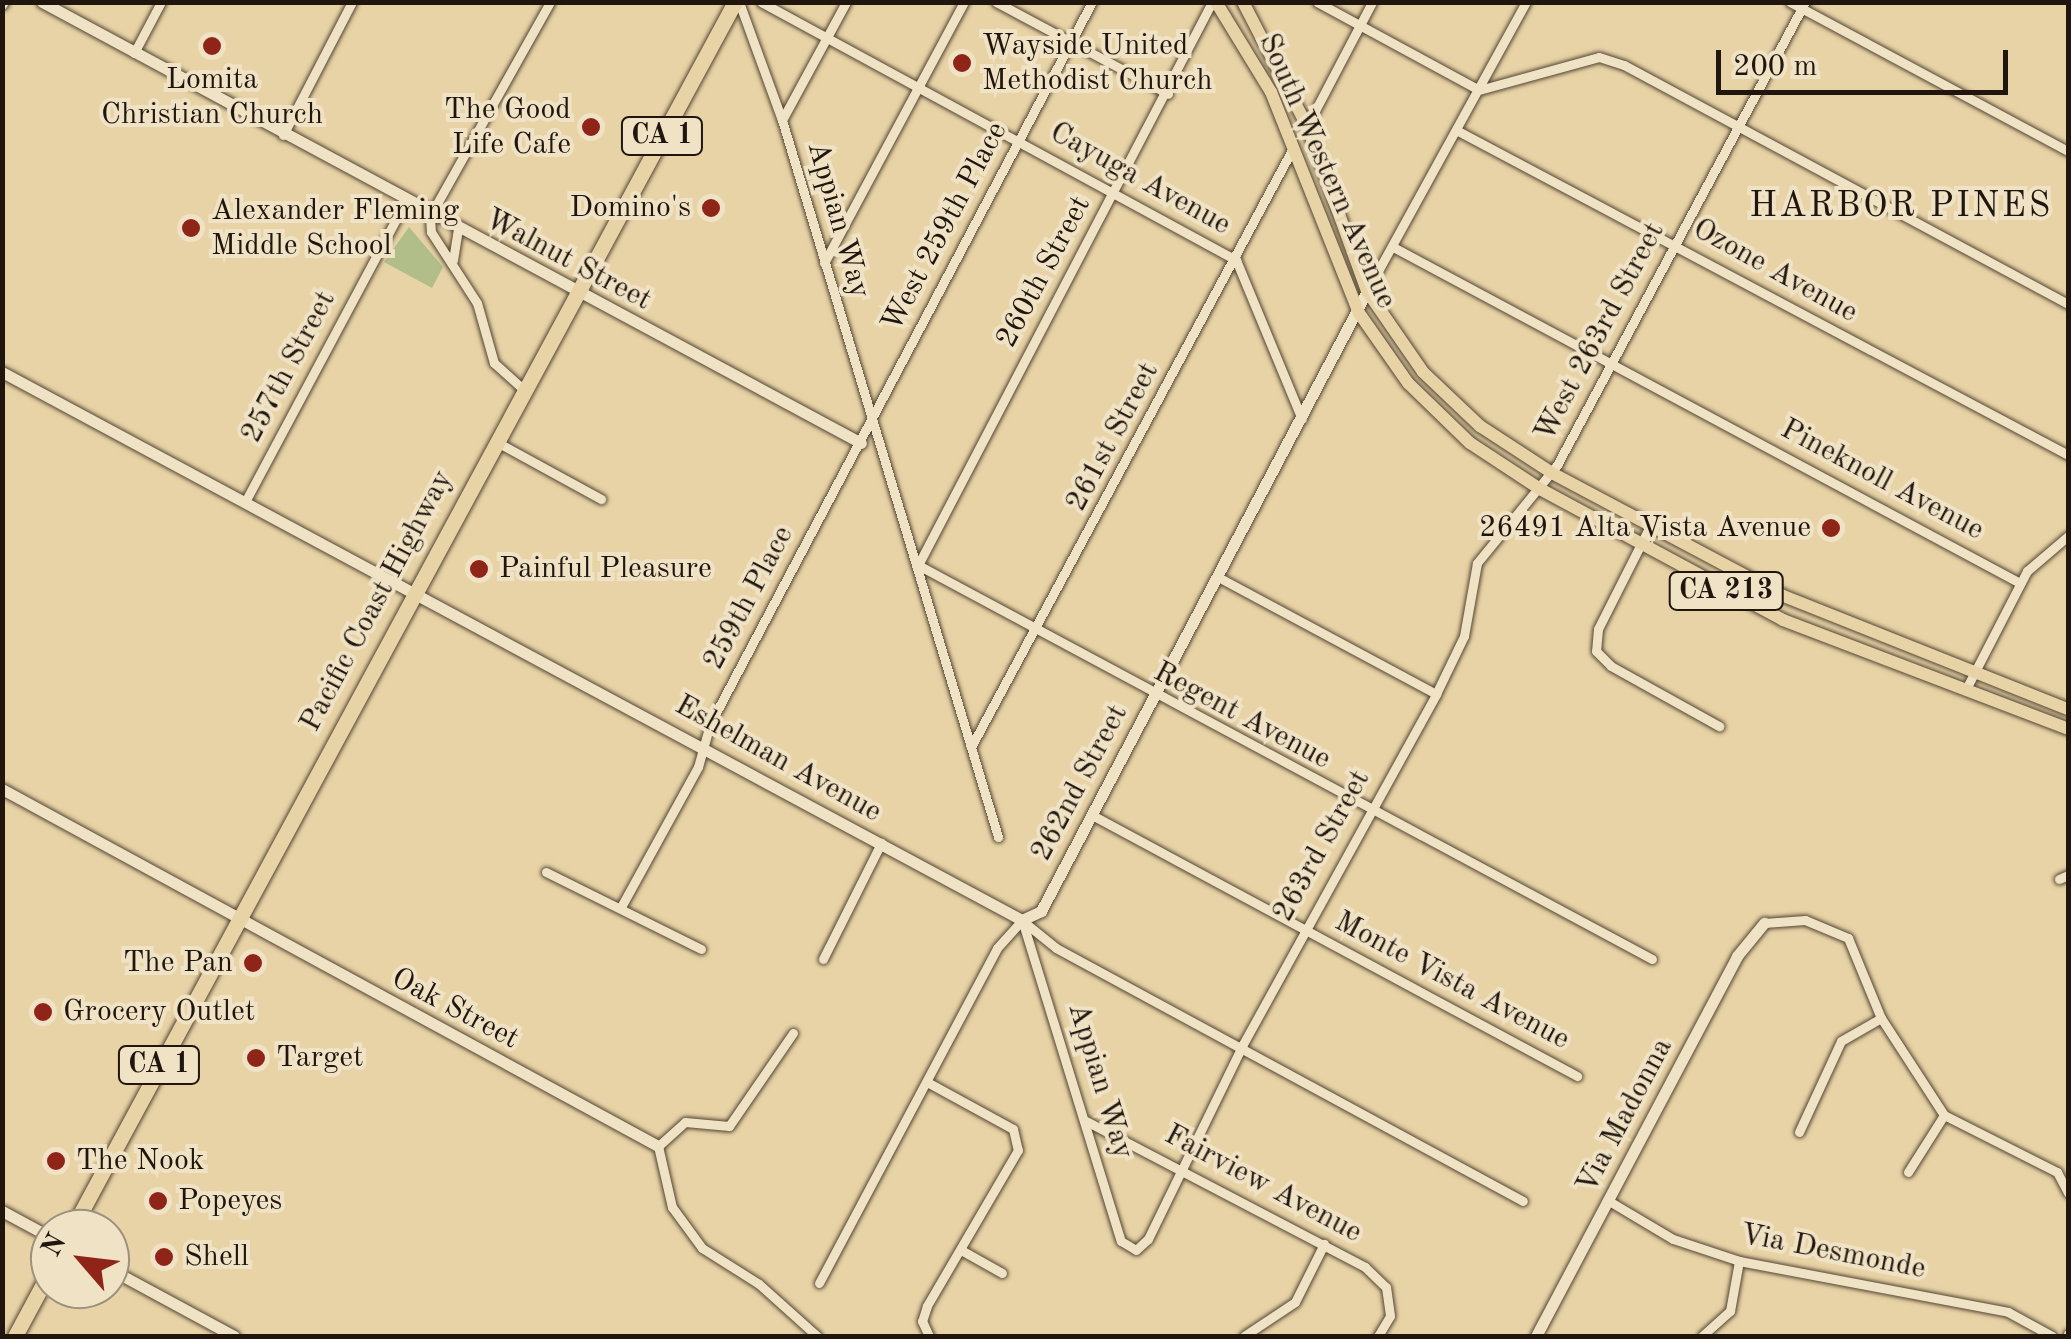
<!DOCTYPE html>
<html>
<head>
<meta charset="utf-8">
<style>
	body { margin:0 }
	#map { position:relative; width:2071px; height:1339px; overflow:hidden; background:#e8d3a6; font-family:"Old Standard TT",serif }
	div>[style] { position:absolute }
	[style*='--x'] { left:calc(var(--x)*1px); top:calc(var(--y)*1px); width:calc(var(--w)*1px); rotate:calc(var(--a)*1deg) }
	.green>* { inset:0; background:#b1be8a }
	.roads { filter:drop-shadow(0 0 2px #524534) drop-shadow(0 0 2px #524534) }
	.street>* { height:9px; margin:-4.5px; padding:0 4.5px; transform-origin:4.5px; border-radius:4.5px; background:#f0e2c5 }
	.secondary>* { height:11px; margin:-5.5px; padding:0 5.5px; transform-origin:5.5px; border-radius:5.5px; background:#f0e2c5 }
	.primary>* { height:12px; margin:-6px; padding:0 6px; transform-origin:6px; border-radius:6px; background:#e8d3a6 }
	.highway>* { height:15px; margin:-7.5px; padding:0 7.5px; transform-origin:7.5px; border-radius:7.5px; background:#e8d3a6 }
	.dots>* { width:28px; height:28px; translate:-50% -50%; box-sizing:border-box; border:5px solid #f0e2c5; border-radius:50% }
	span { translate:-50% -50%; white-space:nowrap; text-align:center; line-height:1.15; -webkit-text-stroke:8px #f0e2c5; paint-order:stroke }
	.shield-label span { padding:2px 8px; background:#f0e2c5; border:2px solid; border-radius:8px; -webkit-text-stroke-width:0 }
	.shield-label { font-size:28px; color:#20160e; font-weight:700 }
	.poi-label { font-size:30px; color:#20160e }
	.left { translate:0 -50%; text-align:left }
	.right { translate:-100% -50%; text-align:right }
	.street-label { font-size:30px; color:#20160e }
	.quarter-label { font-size:35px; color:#20160e; letter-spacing:2.5px }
	.frame { position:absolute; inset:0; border:5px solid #20160e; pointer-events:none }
	.north { position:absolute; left:30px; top:1209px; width:100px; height:100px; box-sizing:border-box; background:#f0e2c5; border:2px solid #9d907c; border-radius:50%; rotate:298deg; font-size:28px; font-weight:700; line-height:40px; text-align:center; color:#20160e }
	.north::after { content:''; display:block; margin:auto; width:35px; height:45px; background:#8f2418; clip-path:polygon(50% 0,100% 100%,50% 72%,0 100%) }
	.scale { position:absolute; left:1716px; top:50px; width:292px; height:45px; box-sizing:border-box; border:5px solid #20160e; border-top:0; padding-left:12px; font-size:30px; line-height:35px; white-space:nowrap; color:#20160e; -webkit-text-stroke:8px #f0e2c5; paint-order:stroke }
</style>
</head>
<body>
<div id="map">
	<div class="green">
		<i style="clip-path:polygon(409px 227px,443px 267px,432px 288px,384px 262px)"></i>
	</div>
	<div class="roads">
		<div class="street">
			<i style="--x:739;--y:2;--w:126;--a:70"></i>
			<i style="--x:782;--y:120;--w:749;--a:73.23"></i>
			<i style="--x:761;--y:2;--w:541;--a:28.51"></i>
			<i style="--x:1236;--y:260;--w:172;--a:67.5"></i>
			<i style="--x:996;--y:2;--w:195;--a:28.1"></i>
			<i style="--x:1212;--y:2;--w:635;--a:117.57"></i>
			<i style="--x:918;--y:565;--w:833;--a:28.23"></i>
			<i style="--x:1317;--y:2;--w:184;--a:28.5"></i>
			<i style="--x:1479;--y:90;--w:124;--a:-15.4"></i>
			<i style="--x:1599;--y:57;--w:26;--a:18"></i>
			<i style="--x:1624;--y:65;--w:504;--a:28.29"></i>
			<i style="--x:1790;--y:2;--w:315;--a:28.2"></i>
			<i style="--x:2;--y:5;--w:4;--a:-56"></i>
			<i style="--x:134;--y:53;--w:58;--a:-62.1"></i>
			<i style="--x:782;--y:120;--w:134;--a:-61.5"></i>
			<i style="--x:1307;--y:126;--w:140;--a:-62.3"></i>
			<i style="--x:1458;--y:131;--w:691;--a:27.97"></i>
			<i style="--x:283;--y:135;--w:150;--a:-62.6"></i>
			<i style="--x:1395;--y:248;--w:709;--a:28.19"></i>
			<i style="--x:453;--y:260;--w:30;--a:-81"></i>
			<i style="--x:824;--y:263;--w:296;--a:-61.8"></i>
			<i style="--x:1367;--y:291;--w:330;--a:-61.2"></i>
			<i style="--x:523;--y:389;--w:39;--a:-138"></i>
			<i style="--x:494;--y:363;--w:62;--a:-105.8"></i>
			<i style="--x:477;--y:303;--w:85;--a:-122.9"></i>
			<i style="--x:431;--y:232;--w:16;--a:-94"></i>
			<i style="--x:430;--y:216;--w:245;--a:-60.7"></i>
			<i style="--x:495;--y:441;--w:121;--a:28.7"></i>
			<i style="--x:245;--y:502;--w:340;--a:-61.9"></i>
			<i style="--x:1650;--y:526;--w:115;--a:116.8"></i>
			<i style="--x:1598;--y:629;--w:22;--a:95"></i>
			<i style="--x:1596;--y:651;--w:21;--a:45"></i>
			<i style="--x:1611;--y:666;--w:124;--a:29.1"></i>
			<i style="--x:1218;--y:577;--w:247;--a:28.2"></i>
			<i style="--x:1966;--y:689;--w:133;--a:-62.7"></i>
			<i style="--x:2027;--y:571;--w:54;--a:-40.5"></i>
			<i style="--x:971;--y:747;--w:680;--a:-61.74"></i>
			<i style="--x:1092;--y:815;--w:551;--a:28.29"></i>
			<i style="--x:546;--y:872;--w:173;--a:26.4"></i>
			<i style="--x:2059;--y:879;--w:10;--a:-24"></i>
			<i style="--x:621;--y:907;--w:160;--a:-61.2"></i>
			<i style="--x:698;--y:767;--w:45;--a:-74.4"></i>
			<i style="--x:710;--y:724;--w:817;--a:-62.12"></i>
			<i style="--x:1022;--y:920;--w:336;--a:72.9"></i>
			<i style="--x:1121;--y:1241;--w:17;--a:31"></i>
			<i style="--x:1136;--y:1250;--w:16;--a:-43"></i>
			<i style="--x:1148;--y:1239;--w:215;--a:-64"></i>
			<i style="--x:1242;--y:1046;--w:402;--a:-61.1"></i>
			<i style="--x:1436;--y:694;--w:64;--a:-64.2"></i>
			<i style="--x:1464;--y:636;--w:74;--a:-79.9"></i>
			<i style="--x:1477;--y:563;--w:127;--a:-50.8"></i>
			<i style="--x:1557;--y:465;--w:525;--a:-61.82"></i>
			<i style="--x:1024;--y:922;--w:41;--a:39.1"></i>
			<i style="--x:1056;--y:948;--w:531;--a:28.45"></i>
			<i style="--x:1764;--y:923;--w:41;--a:-4.2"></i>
			<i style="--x:1805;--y:920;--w:47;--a:22.7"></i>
			<i style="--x:1848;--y:938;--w:87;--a:67.6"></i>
			<i style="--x:1881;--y:1018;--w:116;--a:57"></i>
			<i style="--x:1944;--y:1115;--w:127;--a:26.8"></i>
			<i style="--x:2057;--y:1172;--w:24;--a:62"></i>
			<i style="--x:823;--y:959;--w:130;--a:-63.4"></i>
			<i style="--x:793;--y:1033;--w:113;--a:124.5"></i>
			<i style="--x:729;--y:1126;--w:44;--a:-174.8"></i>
			<i style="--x:685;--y:1122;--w:36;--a:138"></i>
			<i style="--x:658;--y:1146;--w:63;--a:77.1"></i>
			<i style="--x:672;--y:1207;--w:51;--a:53.8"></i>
			<i style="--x:702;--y:1248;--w:67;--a:32.3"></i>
			<i style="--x:759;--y:1284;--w:78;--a:41.9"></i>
			<i style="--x:927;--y:1082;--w:98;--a:28.7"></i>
			<i style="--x:1013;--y:1129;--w:22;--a:77"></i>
			<i style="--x:1018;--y:1150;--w:181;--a:120.3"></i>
			<i style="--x:927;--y:1306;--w:16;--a:108"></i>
			<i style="--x:922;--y:1321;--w:17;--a:65"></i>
			<i style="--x:1086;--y:1121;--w:315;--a:27.6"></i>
			<i style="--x:1365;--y:1267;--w:29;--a:44"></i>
			<i style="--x:1386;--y:1287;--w:29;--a:82"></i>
			<i style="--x:1390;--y:1316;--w:23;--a:121"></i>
			<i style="--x:1799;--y:1132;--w:100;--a:-65.2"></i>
			<i style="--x:1841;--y:1041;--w:46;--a:-29.9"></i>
			<i style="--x:1908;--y:1172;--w:67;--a:-57.7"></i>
			<i style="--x:1609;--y:1201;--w:74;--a:30.7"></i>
			<i style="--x:1673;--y:1239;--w:70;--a:18.4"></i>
			<i style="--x:1739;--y:1261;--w:274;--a:10.7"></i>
			<i style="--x:2008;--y:1312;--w:50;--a:28.6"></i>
			<i style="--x:961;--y:1250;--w:47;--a:29.3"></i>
			<i style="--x:819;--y:1283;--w:379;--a:-62"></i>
			<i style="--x:997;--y:948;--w:38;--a:-48"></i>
			<i style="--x:1244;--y:1336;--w:61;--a:-33.7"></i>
			<i style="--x:1295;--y:1302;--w:65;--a:-63.4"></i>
			<i style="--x:1702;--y:1336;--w:38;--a:-42"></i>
			<i style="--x:1730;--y:1311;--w:51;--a:-79.8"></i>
			<i style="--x:2068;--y:1336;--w:2;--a:-90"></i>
		</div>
		<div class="secondary">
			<i style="--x:42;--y:2;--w:930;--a:28.3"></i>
			<i style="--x:2;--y:372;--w:1158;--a:28.25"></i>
			<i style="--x:1022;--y:920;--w:21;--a:-25"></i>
			<i style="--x:1041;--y:911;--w:700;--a:-62.26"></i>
			<i style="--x:2;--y:789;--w:747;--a:28.56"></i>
			<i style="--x:2;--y:1211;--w:55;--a:28.4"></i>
			<i style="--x:110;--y:1269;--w:141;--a:28.4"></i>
			<i style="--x:1536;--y:1336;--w:430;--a:-62.1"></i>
			<i style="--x:1737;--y:956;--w:43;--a:-50.7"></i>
		</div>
		<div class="primary">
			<i style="--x:1216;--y:2;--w:105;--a:58.6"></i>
			<i style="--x:1271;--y:92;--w:238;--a:68.3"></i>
			<i style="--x:1359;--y:313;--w:85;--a:55"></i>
			<i style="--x:1408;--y:383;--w:86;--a:44.1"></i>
			<i style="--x:1470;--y:443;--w:84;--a:33.3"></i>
			<i style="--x:1540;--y:489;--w:276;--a:28.3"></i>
			<i style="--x:1783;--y:620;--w:305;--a:20.9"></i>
			<i style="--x:1243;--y:2;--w:140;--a:62.7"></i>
			<i style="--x:1307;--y:126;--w:176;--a:70"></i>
			<i style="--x:1367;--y:291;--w:98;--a:55.3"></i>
			<i style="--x:1423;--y:372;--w:79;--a:43.5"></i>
			<i style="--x:1480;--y:426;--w:86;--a:33.1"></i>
			<i style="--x:1552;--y:473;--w:259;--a:28"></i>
			<i style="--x:1781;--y:595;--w:309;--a:21.7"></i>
		</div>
		<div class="highway">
			<i style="--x:72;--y:1229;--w:1395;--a:-61.62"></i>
			<i style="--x:15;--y:1336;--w:74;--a:-61.7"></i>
		</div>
	</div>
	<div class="dots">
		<i style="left:212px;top:46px;background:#8f2418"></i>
		<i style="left:962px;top:63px;background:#8f2418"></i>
		<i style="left:591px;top:127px;background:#8f2418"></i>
		<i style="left:711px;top:208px;background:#8f2418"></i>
		<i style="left:191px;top:228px;background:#8f2418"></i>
		<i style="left:1831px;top:528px;background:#8f2418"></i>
		<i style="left:479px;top:569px;background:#8f2418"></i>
		<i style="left:253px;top:963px;background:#8f2418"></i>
		<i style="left:43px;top:1012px;background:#8f2418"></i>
		<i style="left:256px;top:1058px;background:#8f2418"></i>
		<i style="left:56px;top:1161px;background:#8f2418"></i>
		<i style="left:158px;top:1201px;background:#8f2418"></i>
		<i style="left:164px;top:1257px;background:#8f2418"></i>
	</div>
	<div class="shield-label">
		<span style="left:662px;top:136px">CA 1</span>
		<span style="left:1726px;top:591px">CA 213</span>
		<span style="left:159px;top:1065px">CA 1</span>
	</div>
	<div class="poi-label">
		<span class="left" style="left:982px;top:63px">Wayside United<br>Methodist Church</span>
		<span style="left:212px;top:97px">Lomita<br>Christian Church</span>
		<span class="right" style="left:571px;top:127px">The Good<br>Life Cafe</span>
		<span class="right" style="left:691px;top:208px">Domino's</span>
		<span class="left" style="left:211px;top:228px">Alexander Fleming<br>Middle School</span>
		<span class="right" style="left:1811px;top:528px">26491 Alta Vista Avenue</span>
		<span class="left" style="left:499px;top:569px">Painful Pleasure</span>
		<span class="right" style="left:233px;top:963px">The Pan</span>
		<span class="left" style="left:63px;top:1012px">Grocery Outlet</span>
		<span class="left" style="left:276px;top:1058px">Target</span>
		<span class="left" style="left:76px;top:1161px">The Nook</span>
		<span class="left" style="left:178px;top:1201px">Popeyes</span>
		<span class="left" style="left:184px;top:1257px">Shell</span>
	</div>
	<div class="street-label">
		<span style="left:1327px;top:171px;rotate:66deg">South Western Avenue</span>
		<span style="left:1140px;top:179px;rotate:29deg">Cayuga Avenue</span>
		<span style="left:838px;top:220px;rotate:74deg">Appian Way</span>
		<span style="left:945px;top:227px;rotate:-62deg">West 259th Place</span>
		<span style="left:568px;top:260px;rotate:28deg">Walnut Street</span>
		<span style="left:1775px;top:271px;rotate:29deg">Ozone Avenue</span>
		<span style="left:1044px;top:272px;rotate:-62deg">260th Street</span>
		<span style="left:1600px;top:332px;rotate:-62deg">West 263rd Street</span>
		<span style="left:289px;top:367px;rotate:-62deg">257th Street</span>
		<span style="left:1113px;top:437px;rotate:-62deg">261st Street</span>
		<span style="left:1882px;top:480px;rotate:28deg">Pineknoll Avenue</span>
		<span style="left:749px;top:598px;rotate:-62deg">259th Place</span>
		<span style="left:377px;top:601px;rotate:-62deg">Pacific Coast Highway</span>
		<span style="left:1242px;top:716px;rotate:28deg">Regent Avenue</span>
		<span style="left:778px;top:759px;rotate:29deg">Eshelman Avenue</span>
		<span style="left:1080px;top:783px;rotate:-62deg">262nd Street</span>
		<span style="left:1322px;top:846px;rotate:-61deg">263rd Street</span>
		<span style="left:1452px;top:981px;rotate:28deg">Monte Vista Avenue</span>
		<span style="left:455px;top:1009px;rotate:28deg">Oak Street</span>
		<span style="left:1100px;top:1081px;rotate:73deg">Appian Way</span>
		<span style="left:1625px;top:1116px;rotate:-62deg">Via Madonna</span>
		<span style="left:1263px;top:1184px;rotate:28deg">Fairview Avenue</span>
		<span style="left:1833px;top:1252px;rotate:11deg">Via Desmonde</span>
	</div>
	<div class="quarter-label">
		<span style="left:1901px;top:207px">HARBOR PINES</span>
	</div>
	<div class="frame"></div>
	<div class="north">N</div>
	<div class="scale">200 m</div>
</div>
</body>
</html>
